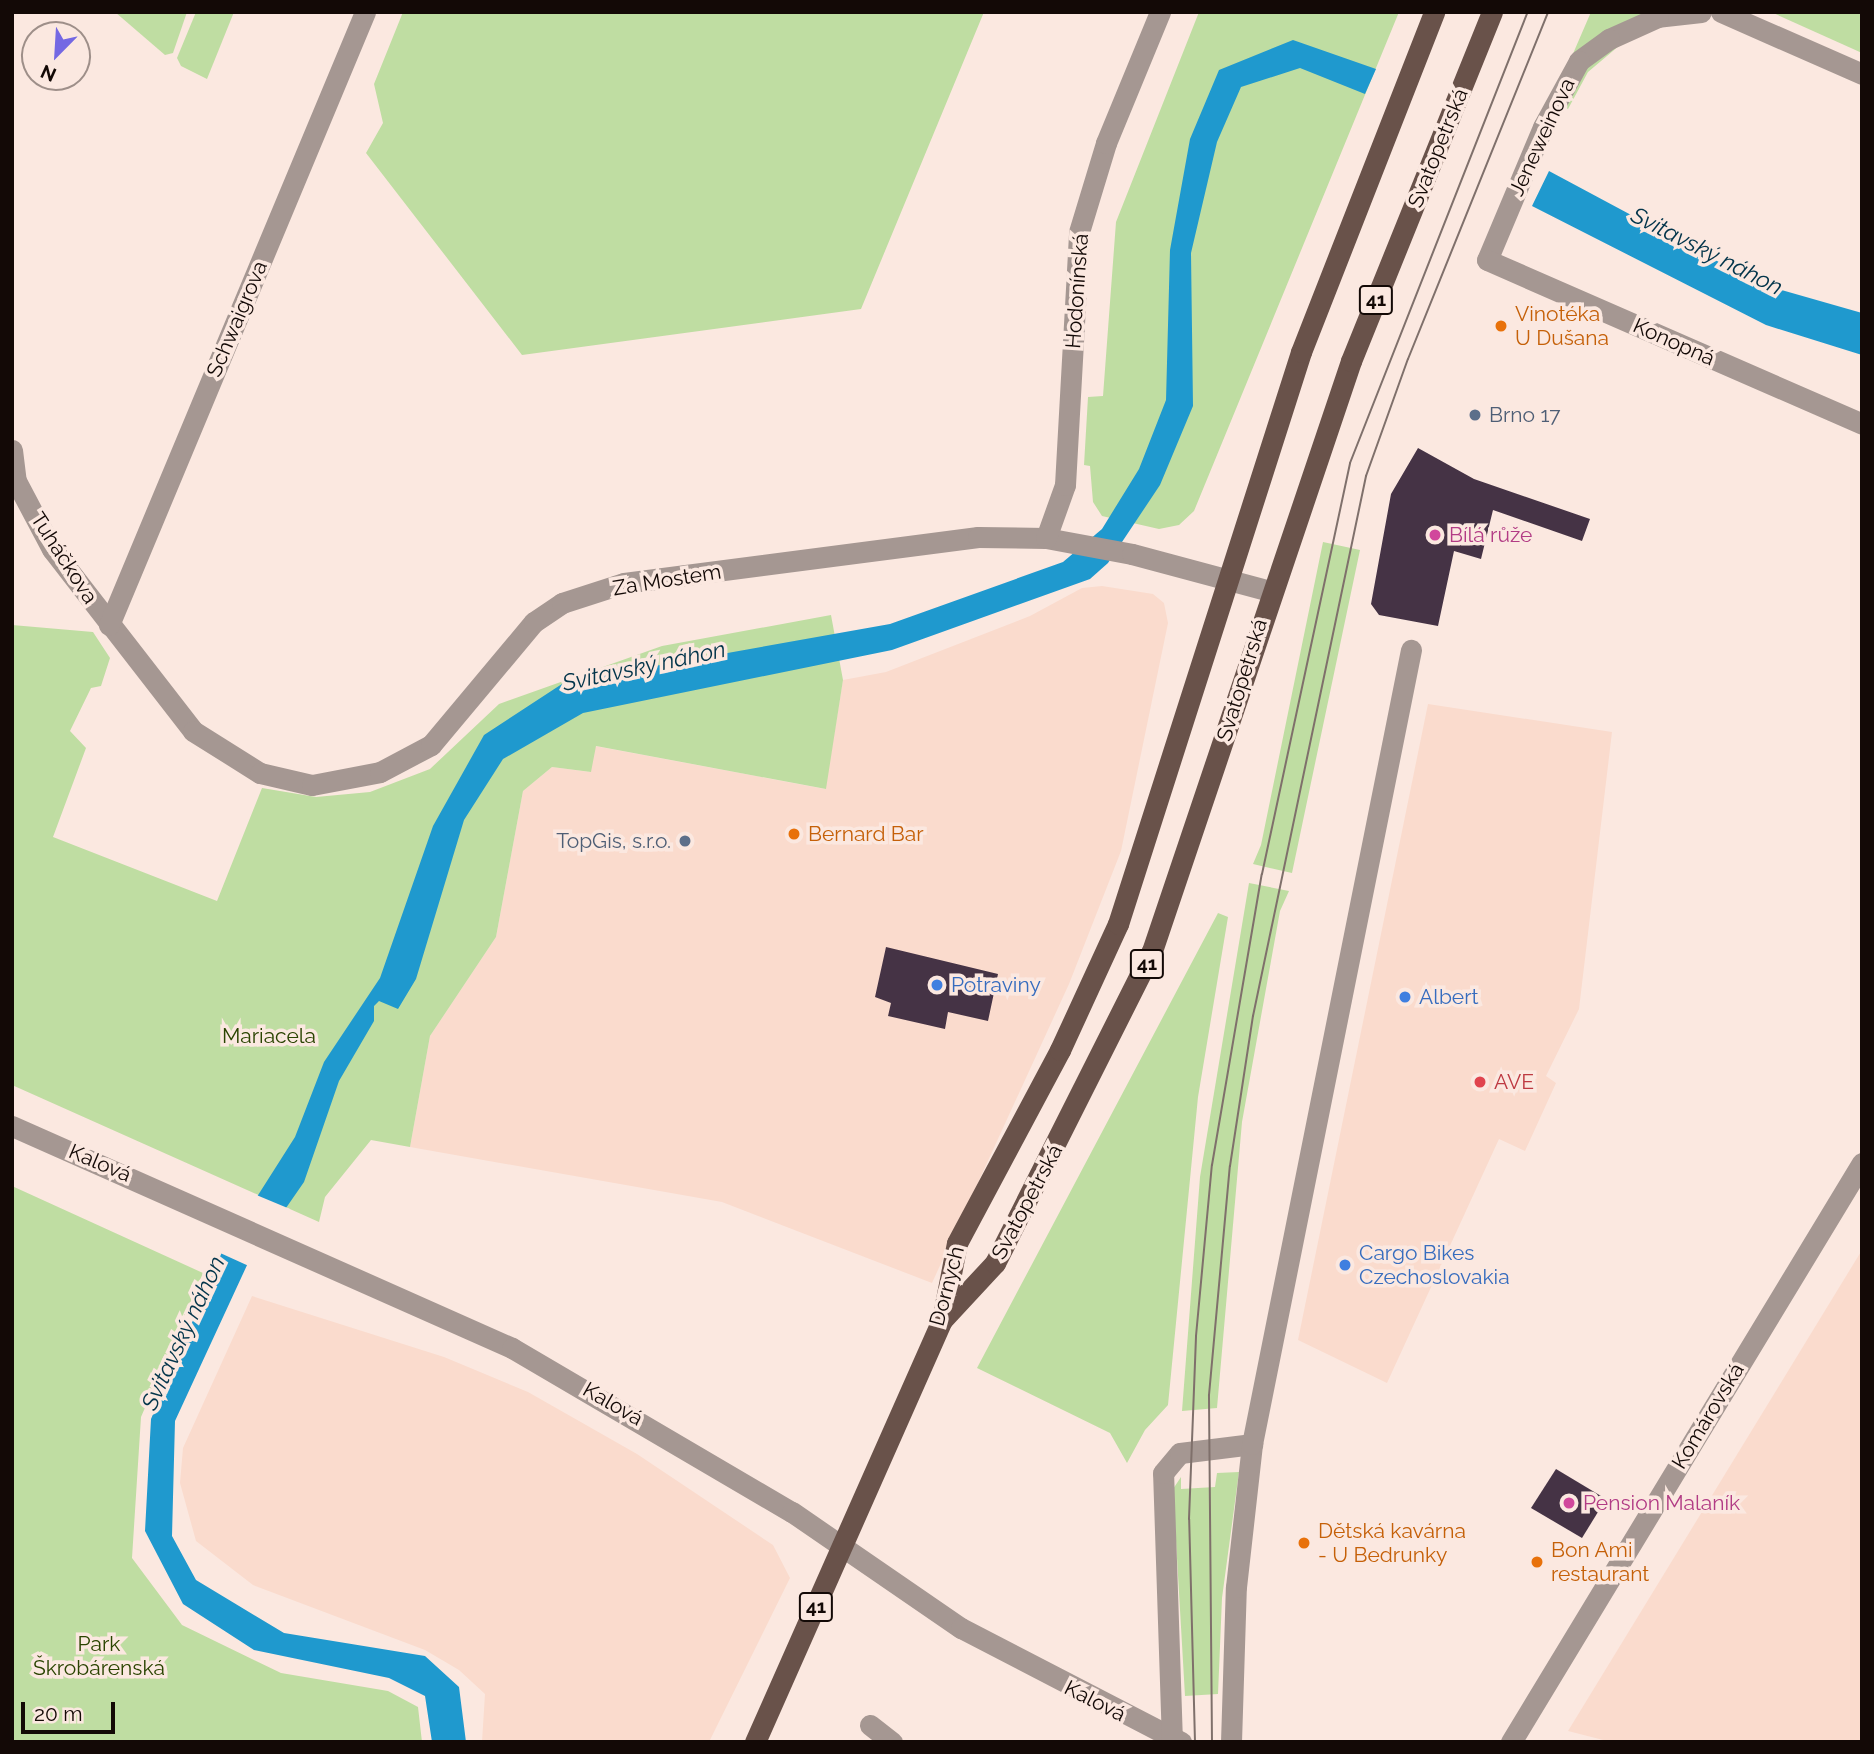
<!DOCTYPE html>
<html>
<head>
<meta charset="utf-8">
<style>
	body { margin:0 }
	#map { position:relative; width:1874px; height:1754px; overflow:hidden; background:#fbe8e0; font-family:Raleway,sans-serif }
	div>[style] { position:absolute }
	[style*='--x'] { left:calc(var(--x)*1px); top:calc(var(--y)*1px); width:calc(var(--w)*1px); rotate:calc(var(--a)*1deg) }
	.built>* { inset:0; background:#fadbcd }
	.green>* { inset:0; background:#bfdda2 }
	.water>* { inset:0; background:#1f99ce }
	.pier>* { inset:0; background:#fbe8e0 }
	.building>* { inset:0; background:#453345 }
	.street>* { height:21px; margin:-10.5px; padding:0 10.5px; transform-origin:10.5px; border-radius:10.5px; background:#a59792 }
	.primary>* { height:21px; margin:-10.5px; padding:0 10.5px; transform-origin:10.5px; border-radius:10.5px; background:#69524a }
	.tram>* { height:2px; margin:-1px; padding:0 1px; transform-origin:1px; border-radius:1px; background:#7f706b }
	.dots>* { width:19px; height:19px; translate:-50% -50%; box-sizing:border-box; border:4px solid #fbe8e0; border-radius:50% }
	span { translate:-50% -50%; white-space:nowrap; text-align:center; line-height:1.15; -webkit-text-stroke:7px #fbe8e0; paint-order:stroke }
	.shield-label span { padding:2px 5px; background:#fbe8e0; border:2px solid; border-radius:5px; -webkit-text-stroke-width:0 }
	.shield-label { font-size:19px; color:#130906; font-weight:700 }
	.street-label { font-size:21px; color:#130906 }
	.food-label { font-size:21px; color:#c56008 }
	.left { translate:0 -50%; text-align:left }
	.service-label { font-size:21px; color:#4e5e75 }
	.right { translate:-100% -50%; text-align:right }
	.hotel-label { font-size:21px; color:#b23c85 }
	.shop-label { font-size:21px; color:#366cbe }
	.park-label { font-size:21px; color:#2a4401 }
	.health-label { font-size:21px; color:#be3a42 }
	.water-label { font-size:23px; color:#02344a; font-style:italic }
	.frame { position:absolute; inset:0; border:14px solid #130906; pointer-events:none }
	.north { position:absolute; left:21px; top:21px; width:70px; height:70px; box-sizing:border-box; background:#fbe8e0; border:2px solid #9e8f89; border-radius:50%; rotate:204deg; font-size:19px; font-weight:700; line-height:28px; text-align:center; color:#130906 }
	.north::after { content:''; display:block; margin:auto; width:24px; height:32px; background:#7468e3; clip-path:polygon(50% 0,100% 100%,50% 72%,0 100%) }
	.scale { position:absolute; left:21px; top:1702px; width:94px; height:32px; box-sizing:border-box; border:4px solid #130906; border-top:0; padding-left:9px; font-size:21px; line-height:24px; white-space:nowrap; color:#130906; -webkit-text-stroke:5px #fbe8e0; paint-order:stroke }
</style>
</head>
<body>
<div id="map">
	<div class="built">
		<i style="clip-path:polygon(1102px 586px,1153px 594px,1164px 603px,1168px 623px,1121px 851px,1069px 984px,932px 1283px,722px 1202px,410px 1147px,430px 1036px,496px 937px,523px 791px,552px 767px,590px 772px,595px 746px,825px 789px,843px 680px,886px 672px,1030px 616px,1082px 588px)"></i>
		<i style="clip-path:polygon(1428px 704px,1612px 732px,1579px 1009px,1546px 1076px,1556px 1083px,1525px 1151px,1499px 1139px,1387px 1383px,1298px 1340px)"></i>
		<i style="clip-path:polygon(1862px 1250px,1862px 1742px,1611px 1742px,1568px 1731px)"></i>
		<i style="clip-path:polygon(252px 1296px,444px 1357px,528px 1392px,637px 1454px,773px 1545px,790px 1578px,709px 1742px,482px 1742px,485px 1694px,459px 1670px,425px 1650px,253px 1585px,196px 1541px,180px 1483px,183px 1448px)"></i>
	</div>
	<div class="green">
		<i style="clip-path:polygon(115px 12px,187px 12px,173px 53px,165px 55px)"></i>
		<i style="clip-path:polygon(196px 12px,234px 12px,207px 79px,181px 66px,177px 58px)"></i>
		<i style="clip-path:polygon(403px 12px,984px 12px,861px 309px,522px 355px,366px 153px,383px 123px,374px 84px)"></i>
		<i style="clip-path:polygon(1199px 12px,1399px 12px,1194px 511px,1179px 525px,1159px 529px,1102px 516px,1093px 502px,1090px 466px,1084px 465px,1088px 397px,1103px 396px,1116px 222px)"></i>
		<i style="clip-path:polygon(1591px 12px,1688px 12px,1639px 29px,1588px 72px,1568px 109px,1553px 100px)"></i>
		<i style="clip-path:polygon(1771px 12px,1862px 12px,1862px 53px)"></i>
		<i style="clip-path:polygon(1323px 542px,1360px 550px,1292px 873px,1253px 864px,1261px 845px)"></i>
		<i style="clip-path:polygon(831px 615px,843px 680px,826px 789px,596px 746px,591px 772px,552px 767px,523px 791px,496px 937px,430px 1036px,410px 1147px,371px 1140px,325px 1197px,319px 1222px,12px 1085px,12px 625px,93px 632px,110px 658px,101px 686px,91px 688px,70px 731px,86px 748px,53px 837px,217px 901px,262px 788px,316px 797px,370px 792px,430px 769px,499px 704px,662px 646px)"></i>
		<i style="clip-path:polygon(1249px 883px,1289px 891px,1280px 911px,1242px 1122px,1217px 1408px,1182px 1411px,1200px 1177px)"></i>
		<i style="clip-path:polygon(1218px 913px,1228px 917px,1198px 1097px,1168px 1405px,1145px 1430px,1127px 1463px,1110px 1433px,977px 1368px)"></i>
		<i style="clip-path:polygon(12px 1186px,203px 1273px,141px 1417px,132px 1558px,182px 1625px,281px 1673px,388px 1691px,418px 1707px,422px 1742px,12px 1742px)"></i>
		<i style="clip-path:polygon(1239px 1472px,1222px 1598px,1218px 1694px,1185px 1696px,1173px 1489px,1181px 1477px,1181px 1489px,1215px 1487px,1217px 1473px)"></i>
	</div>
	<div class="water">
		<i style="clip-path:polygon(1293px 40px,1376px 69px,1365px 94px,1300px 68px,1241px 87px,1217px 142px,1191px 253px,1193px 406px,1160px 485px,1108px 563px,1090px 579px,892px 650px,583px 713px,503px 759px,464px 820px,416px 979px,398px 1009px,379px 1001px,374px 1006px,374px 1021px,339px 1081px,304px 1182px,248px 1263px,175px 1421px,172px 1536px,196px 1580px,284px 1633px,425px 1656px,459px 1687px,466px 1742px,432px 1742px,425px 1696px,389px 1678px,254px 1650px,183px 1604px,145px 1531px,151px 1419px,222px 1252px,295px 1137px,324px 1062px,380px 978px,433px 826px,484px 735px,565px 682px,890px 624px,1063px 562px,1102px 529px,1139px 469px,1166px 400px,1170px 250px,1190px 139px,1219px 70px)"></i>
		<i style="clip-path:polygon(1549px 171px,1760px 284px,1862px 313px,1862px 355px,1766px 325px,1532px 206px)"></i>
	</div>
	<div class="pier">
		<i style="clip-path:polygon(254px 1194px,290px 1209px,251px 1267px,218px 1252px)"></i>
	</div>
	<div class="building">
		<i style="clip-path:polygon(1418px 448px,1474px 479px,1590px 519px,1582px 541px,1493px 510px,1481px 559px,1454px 551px,1438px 626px,1379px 615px,1371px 604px,1391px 494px)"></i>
		<i style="clip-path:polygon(886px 947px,998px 974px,988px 1021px,948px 1012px,945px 1029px,888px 1016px,891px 1003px,875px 997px)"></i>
		<i style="clip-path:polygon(1556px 1469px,1606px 1499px,1582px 1538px,1531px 1508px)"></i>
	</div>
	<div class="street">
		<i style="--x:1701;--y:12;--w:43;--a:173.4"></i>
		<i style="--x:1658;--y:17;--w:54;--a:155.8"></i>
		<i style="--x:1609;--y:39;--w:37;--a:144"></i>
		<i style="--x:1579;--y:61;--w:75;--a:118.6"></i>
		<i style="--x:1543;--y:127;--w:144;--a:112.8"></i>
		<i style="--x:1487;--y:260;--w:409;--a:23.6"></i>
		<i style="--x:1721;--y:12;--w:154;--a:23.7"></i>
		<i style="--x:12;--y:450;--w:31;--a:83"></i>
		<i style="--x:16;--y:481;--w:77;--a:62.1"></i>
		<i style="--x:52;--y:549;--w:230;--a:52.2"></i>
		<i style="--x:193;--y:731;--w:79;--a:32.1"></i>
		<i style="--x:260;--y:773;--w:53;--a:13"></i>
		<i style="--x:312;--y:785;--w:69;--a:-10.8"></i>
		<i style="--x:380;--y:772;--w:58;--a:-27.9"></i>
		<i style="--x:431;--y:745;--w:160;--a:-50.1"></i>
		<i style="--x:534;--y:622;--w:34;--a:-34"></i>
		<i style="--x:562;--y:603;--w:65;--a:-17.9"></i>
		<i style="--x:624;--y:583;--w:357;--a:-7.4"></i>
		<i style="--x:978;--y:537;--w:68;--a:0.8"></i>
		<i style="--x:1046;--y:538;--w:87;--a:10.5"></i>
		<i style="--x:1132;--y:554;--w:143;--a:15"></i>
		<i style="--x:1046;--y:538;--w:56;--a:-70.3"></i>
		<i style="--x:1065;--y:485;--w:253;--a:-86.8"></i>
		<i style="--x:1079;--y:232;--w:93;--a:-73.1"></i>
		<i style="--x:1106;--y:143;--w:142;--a:-67.6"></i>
		<i style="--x:109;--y:625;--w:664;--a:-67.33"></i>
		<i style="--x:12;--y:1126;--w:547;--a:23.94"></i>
		<i style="--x:512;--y:1348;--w:324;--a:30.4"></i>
		<i style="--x:792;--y:1512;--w:205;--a:34.5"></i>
		<i style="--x:961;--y:1628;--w:248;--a:27.4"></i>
		<i style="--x:870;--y:1725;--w:28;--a:38"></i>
		<i style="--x:1172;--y:1742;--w:269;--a:-91.9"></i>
		<i style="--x:1163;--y:1473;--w:26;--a:-50"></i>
		<i style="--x:1180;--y:1453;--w:73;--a:-7.1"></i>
		<i style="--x:1231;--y:1742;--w:155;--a:-88.2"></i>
		<i style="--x:1236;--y:1587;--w:144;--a:-83.6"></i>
		<i style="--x:1252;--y:1444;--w:810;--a:-78.68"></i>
		<i style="--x:1511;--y:1742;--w:677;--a:-58.78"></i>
	</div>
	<div class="primary">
		<i style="--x:942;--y:1320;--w:78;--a:-47.1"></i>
		<i style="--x:995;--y:1263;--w:349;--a:-63.3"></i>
		<i style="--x:1152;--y:951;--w:623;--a:-71.36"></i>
		<i style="--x:1351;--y:361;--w:376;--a:-68"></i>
		<i style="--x:755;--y:1742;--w:462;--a:-66.1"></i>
		<i style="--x:942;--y:1320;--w:78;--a:-79"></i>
		<i style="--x:957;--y:1243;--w:219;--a:-61.9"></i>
		<i style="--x:1060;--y:1050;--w:139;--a:-65.3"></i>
		<i style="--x:1118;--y:924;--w:601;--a:-72.26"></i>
		<i style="--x:1301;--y:352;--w:365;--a:-68.6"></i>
	</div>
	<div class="tram">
		<i style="--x:1195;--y:1742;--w:223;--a:-91.5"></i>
		<i style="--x:1189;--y:1519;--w:183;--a:-87.8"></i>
		<i style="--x:1196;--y:1336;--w:172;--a:-84.7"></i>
		<i style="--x:1212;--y:1165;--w:295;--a:-80.3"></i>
		<i style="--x:1262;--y:874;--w:420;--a:-77.9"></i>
		<i style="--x:1350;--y:463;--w:485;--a:-68.5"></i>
		<i style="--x:1212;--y:1742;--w:347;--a:-90.5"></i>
		<i style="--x:1209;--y:1395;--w:230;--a:-84.8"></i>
		<i style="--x:1230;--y:1166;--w:152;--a:-81.3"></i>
		<i style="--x:1253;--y:1016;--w:552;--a:-78.18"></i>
		<i style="--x:1366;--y:476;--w:124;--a:-70.3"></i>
		<i style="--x:1408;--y:359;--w:374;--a:-68"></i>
	</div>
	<div class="dots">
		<i style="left:1501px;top:326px;background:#e8710a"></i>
		<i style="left:1475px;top:415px;background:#5c6f8a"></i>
		<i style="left:1435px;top:535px;background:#d1479c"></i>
		<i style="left:794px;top:834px;background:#e8710a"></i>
		<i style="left:685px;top:841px;background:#5c6f8a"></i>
		<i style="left:937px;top:985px;background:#3f7fe0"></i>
		<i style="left:1405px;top:997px;background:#3f7fe0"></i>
		<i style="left:1480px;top:1082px;background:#e0444e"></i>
		<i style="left:1345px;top:1265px;background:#3f7fe0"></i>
		<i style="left:1569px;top:1503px;background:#d1479c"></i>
		<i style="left:1304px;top:1543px;background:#e8710a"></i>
		<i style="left:1537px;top:1562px;background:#e8710a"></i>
	</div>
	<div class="shield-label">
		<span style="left:1376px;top:300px">41</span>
		<span style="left:1147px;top:964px">41</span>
		<span style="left:816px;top:1607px">41</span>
	</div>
	<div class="street-label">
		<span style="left:1542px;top:137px;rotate:-65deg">Jeneweinova</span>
		<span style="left:1438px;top:148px;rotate:-68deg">Svatopetrská</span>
		<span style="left:1077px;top:291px;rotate:-86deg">Hodonínská</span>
		<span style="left:237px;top:319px;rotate:-67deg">Schwaigrova</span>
		<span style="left:1674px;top:342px;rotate:24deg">Konopná</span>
		<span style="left:64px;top:558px;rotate:57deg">Tuháčkova</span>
		<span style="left:667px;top:580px;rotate:-9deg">Za Mostem</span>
		<span style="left:1242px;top:680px;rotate:-73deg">Svatopetrská</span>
		<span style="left:100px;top:1163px;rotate:23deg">Kalová</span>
		<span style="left:1027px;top:1202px;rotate:-62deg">Svatopetrská</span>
		<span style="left:947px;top:1286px;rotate:-75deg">Dornych</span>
		<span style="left:613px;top:1404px;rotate:30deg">Kalová</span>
		<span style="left:1708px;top:1416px;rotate:-59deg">Komárovská</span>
		<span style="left:1095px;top:1701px;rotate:27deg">Kalová</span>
	</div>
	<div class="food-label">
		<span class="left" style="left:1515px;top:326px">Vinotéka<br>U Dušana</span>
		<span class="left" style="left:808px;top:834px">Bernard Bar</span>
		<span class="left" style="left:1318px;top:1543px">Dětská kavárna<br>- U Bedrunky</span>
		<span class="left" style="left:1551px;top:1562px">Bon Ami<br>restaurant</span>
	</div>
	<div class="service-label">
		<span class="left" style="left:1489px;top:415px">Brno 17</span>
		<span class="right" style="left:671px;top:841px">TopGis, s.r.o.</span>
	</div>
	<div class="hotel-label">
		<span class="left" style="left:1449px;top:535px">Bílá růže</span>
		<span class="left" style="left:1583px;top:1503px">Pension Malaník</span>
	</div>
	<div class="shop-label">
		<span class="left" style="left:951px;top:985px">Potraviny</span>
		<span class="left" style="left:1419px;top:997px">Albert</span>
		<span class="left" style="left:1359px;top:1265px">Cargo Bikes<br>Czechoslovakia</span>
	</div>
	<div class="park-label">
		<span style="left:269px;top:1036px">Mariacela</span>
		<span style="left:99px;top:1656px">Park<br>Škrobárenská</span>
	</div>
	<div class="health-label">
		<span class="left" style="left:1494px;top:1082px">AVE</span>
	</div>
	<div class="water-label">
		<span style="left:1707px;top:251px;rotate:27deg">Svitavský náhon</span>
		<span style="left:644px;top:666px;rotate:-12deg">Svitavský náhon</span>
		<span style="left:183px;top:1333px;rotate:-65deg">Svitavský náhon</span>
	</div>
	<div class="frame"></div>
	<div class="north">N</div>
	<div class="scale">20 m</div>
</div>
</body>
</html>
